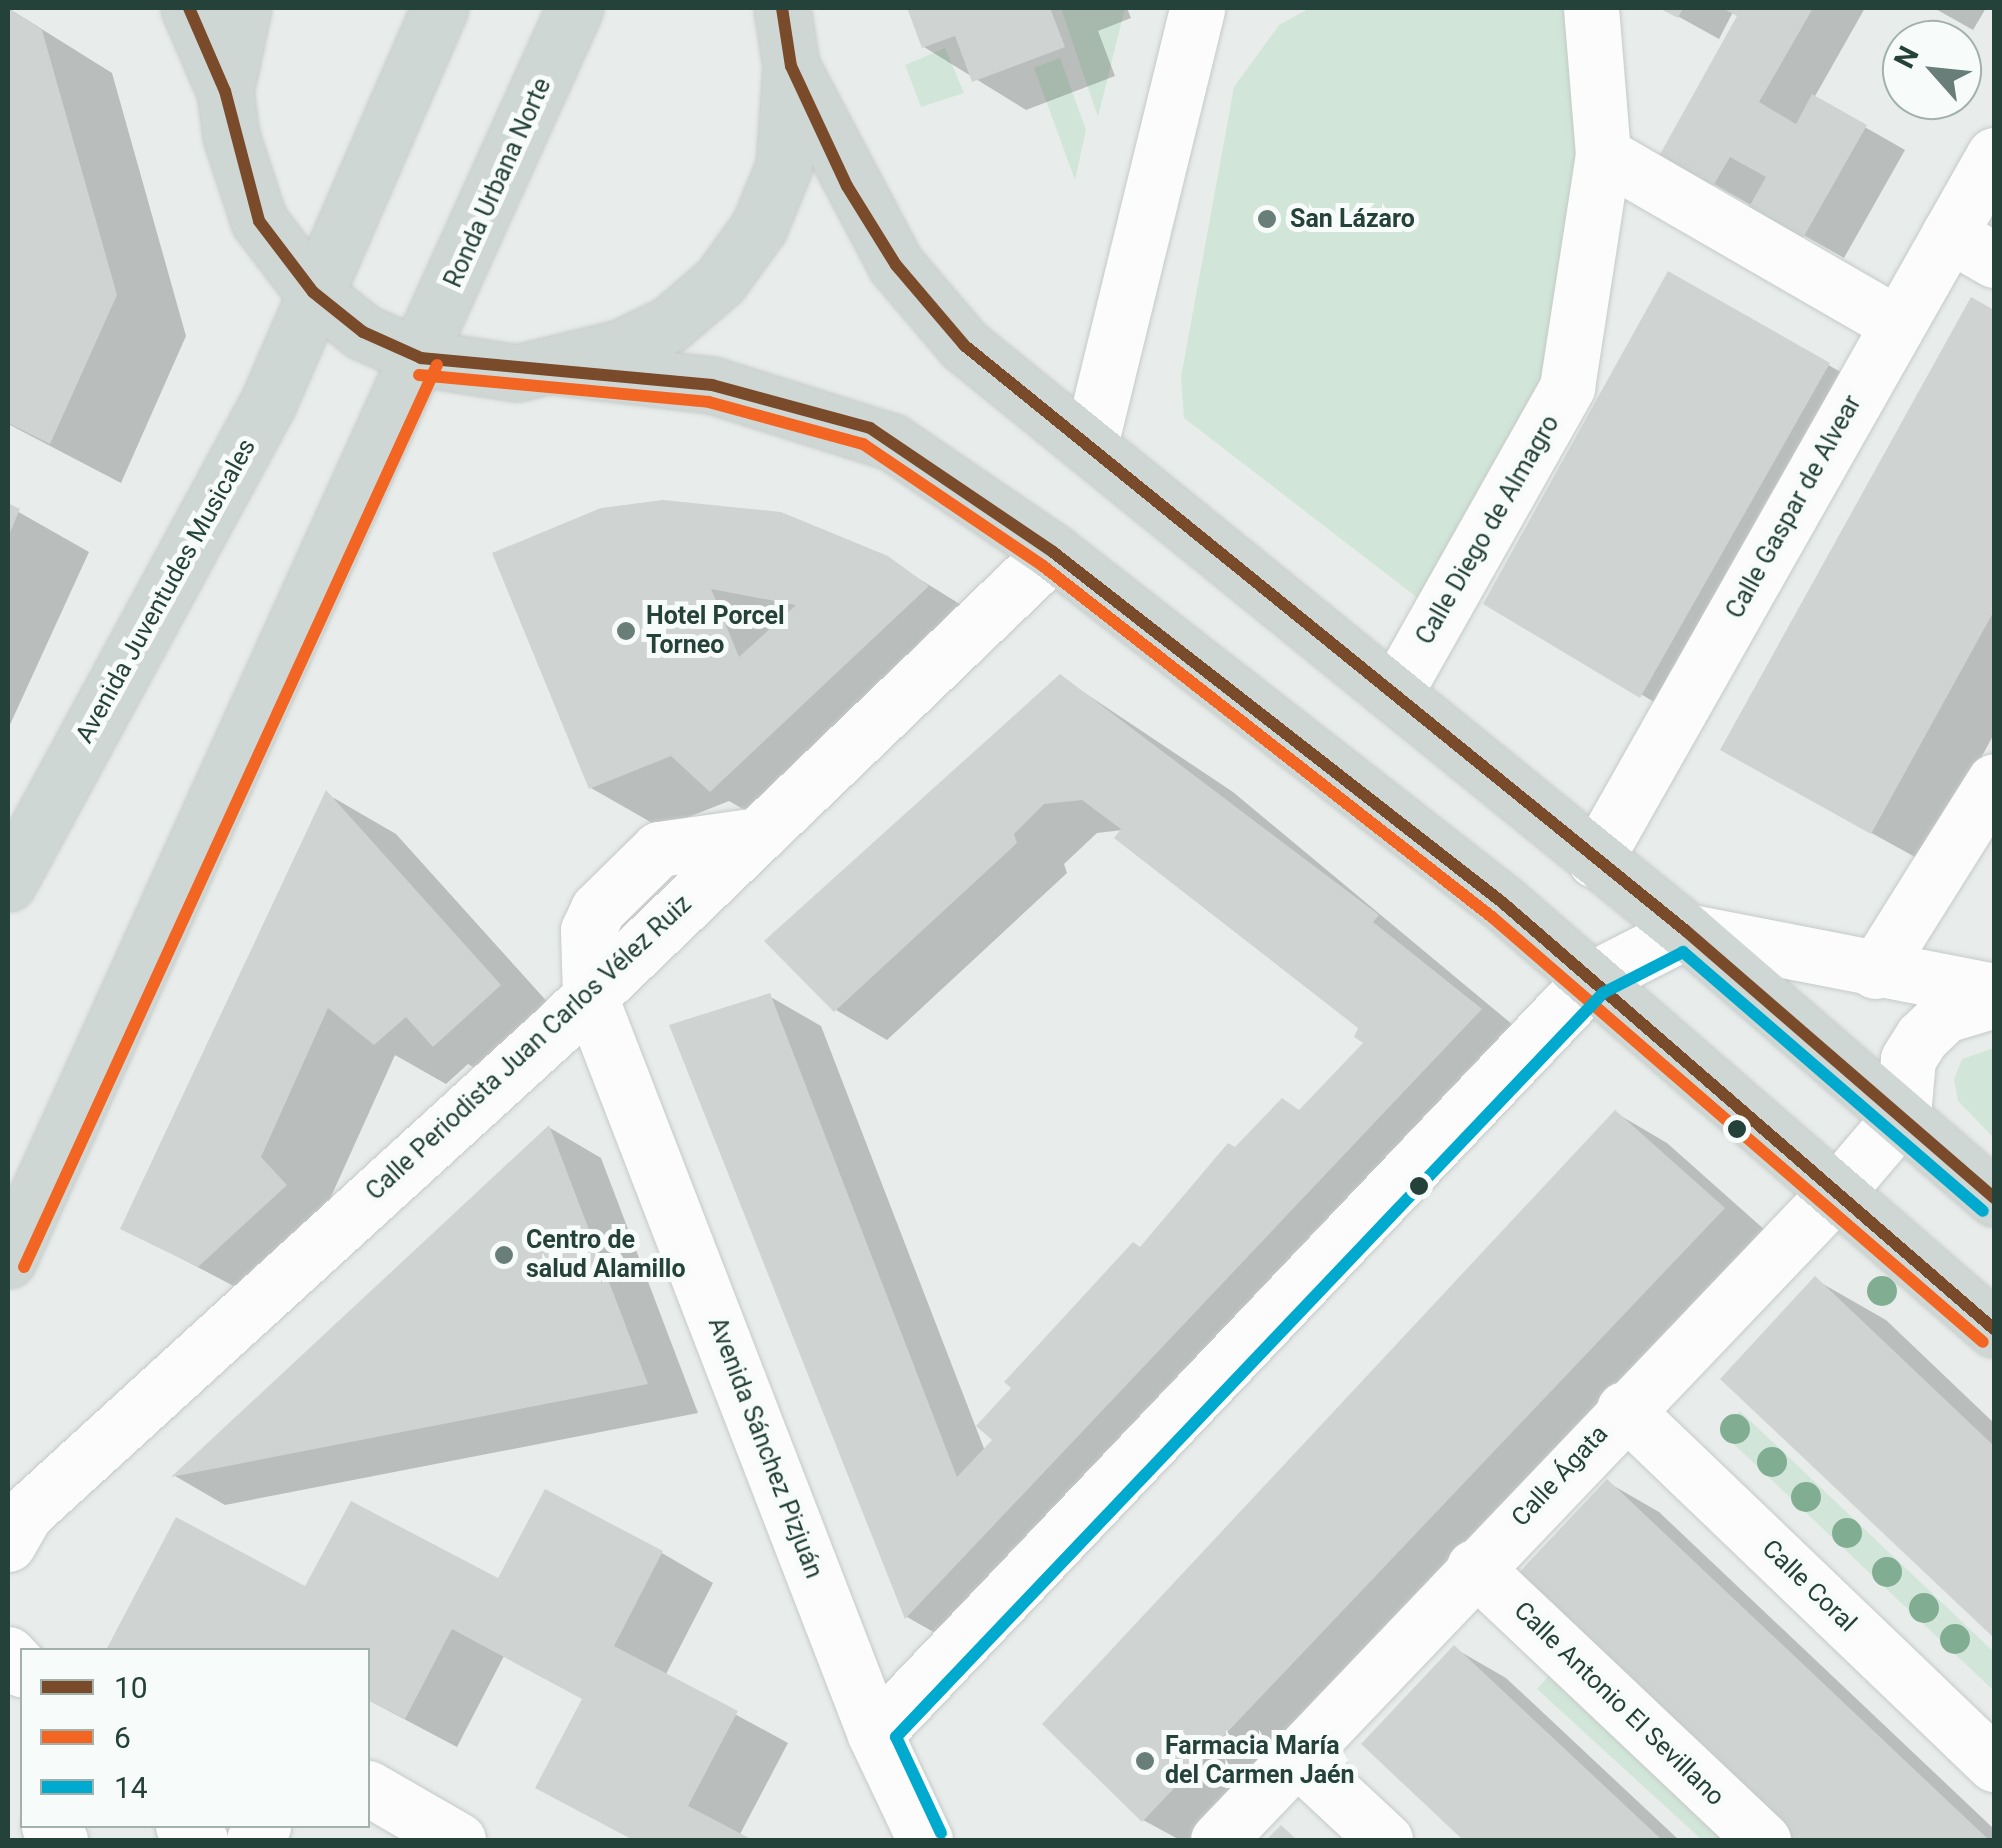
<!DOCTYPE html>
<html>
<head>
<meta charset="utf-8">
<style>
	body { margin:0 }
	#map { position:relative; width:2002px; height:1848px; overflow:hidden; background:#e8edeb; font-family:Roboto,sans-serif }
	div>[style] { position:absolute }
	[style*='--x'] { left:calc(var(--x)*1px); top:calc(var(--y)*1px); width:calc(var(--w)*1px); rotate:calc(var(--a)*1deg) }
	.green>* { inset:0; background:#d1e6d8 }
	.shadow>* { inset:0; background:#0003 }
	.building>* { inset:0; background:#cfd4d2 }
	.roads { filter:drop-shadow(0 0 2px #c5cac8) drop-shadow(0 0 2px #c5cac8) }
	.minor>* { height:55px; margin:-27.5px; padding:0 27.5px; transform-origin:27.5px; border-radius:27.5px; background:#fcfcfc }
	.major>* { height:55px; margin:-27.5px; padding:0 27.5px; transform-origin:27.5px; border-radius:27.5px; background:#cfd7d5 }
	.bus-1>* { height:12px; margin:-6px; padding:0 6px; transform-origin:6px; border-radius:6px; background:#7a4b2a }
	.bus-2>* { height:12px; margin:-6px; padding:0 6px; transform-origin:6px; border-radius:6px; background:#f26522 }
	.bus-3>* { height:12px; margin:-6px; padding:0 6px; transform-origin:6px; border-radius:6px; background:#00a9ce }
	.trees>* { width:30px; height:30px; margin:-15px; border-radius:50%; background:#81ae93 }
	.dots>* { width:28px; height:28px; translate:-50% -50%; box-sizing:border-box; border:5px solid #f7fbf9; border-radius:50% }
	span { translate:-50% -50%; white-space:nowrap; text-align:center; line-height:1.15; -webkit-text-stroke:10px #f7fbf9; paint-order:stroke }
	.street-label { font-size:25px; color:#24423a }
	.poi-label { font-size:25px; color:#24423a; font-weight:700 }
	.left { translate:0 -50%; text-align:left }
	.frame { position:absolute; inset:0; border:10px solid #24423a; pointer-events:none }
	.legend { position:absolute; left:20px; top:1648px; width:350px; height:180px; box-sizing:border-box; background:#f7fbf9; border:2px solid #a3b1ad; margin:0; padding:12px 18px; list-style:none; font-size:30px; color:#24423a }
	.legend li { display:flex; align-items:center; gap:20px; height:50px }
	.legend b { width:50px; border:2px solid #a3b1ad }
	.north { position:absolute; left:1882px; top:20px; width:100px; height:100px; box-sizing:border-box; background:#f7fbf9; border:2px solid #a3b1ad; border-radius:50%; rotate:297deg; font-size:28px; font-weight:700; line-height:40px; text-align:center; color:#24423a }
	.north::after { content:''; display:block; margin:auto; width:35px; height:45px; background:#697e78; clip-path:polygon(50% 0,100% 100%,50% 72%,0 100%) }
</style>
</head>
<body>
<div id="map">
	<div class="green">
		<i style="clip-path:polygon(1061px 8px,1125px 8px,1098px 117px)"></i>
		<i style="clip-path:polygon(1310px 8px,1575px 8px,1587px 151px,1558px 383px,1432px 609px,1184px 418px,1181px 377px,1234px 87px,1279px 25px)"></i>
		<i style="clip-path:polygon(945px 48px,964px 93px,921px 107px,905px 65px)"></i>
		<i style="clip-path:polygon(1060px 58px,1086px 130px,1075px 180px,1034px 68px)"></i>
		<i style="clip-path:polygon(1994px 1048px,1994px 1138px,1958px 1101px,1954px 1079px,1962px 1059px)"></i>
		<i style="clip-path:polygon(1740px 1411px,1994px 1652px,1994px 1691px,1721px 1432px)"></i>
		<i style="clip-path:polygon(1558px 1665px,1750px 1840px,1702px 1840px,1537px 1689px)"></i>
	</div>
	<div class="shadow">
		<i style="clip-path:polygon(8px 8px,112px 73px,186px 336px,121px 483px,8px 424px,15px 284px)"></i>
		<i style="clip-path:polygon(909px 8px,1127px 8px,1131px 18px,1098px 31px,1115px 76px,1026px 110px,924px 47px)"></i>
		<i style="clip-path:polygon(1663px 8px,1865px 8px,1814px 98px,1905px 150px,1844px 258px,1662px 155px,1741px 16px,1733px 12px,1719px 39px)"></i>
		<i style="clip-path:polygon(1934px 8px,1986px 8px,1973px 30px)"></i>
		<i style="clip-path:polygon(1669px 274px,1881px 395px,1693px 725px,1487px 603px)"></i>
		<i style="clip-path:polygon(1972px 300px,1994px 313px,1994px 734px,1924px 862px,1774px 779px)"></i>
		<i style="clip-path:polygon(8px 506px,89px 552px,8px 729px)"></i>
		<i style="clip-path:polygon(495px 555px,887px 559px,997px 627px,781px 831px,729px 801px,661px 828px,591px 788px)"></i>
		<i style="clip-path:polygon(1061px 677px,1233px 792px,1531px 1040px,958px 1646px,907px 1617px,672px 1027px,769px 996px,821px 1026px,985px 1451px,1141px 1250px,1235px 1150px,1301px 1112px,1367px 1042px,1362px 1027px,1123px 830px,1097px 833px,1064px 864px,1067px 873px,887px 1040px,836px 1010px)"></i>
		<i style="clip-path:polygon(327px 794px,396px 834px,569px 1026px,505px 1085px,468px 1064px,446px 1084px,395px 1055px,330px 1199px,355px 1226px,270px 1305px,123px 1228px)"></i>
		<i style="clip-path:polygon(1616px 1113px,1667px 1143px,1775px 1239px,1203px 1840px,1180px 1840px,1143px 1820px)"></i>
		<i style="clip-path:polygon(550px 1128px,601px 1158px,698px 1413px,225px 1505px,175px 1476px)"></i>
		<i style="clip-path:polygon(1816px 1280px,1886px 1320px,1994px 1423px,1994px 1635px,1723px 1379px)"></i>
		<i style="clip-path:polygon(1607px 1482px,1659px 1512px,1994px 1829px,1994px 1840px,1795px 1840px,1517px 1578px)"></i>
		<i style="clip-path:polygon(177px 1520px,306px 1589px,499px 1582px,662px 1553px,713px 1583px,665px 1676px,788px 1743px,739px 1836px,748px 1840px,634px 1840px,538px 1787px,585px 1700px,504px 1656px,457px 1747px,368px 1700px,368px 1650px,109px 1650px)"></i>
		<i style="clip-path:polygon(1454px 1648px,1506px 1678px,1679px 1840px,1467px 1840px,1364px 1744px)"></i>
	</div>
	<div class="building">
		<i style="clip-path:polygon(8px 8px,42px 30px,117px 295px,50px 444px,8px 423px)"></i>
		<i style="clip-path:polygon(907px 8px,1050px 8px,1065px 47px,972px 82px,955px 36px,922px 48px)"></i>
		<i style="clip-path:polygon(1659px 8px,1683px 8px,1678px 18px)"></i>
		<i style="clip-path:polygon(1722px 8px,1813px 8px,1759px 102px,1796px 124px,1812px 94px,1867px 125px,1803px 238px,1749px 207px,1766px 177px,1730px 157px,1713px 186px,1659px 156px,1737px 16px)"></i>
		<i style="clip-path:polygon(1668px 271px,1830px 363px,1640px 698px,1483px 604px)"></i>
		<i style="clip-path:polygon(1971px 297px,1994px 310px,1994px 611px,1871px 834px,1720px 750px)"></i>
		<i style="clip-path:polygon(evenodd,663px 500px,781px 512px,888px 556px,929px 586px,710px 792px,671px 756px,589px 789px,492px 553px,601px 508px,663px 500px,711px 589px,796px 605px,739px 657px,711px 589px)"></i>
		<i style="clip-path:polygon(8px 503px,20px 509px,8px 537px)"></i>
		<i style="clip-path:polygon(1060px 674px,1379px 915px,1373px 922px,1482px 1009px,905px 1619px,669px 1025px,770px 993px,957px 1477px,992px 1440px,976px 1426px,1011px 1388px,1004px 1382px,1133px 1242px,1140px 1247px,1228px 1143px,1235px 1147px,1282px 1098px,1299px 1110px,1363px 1043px,1354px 1037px,1358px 1028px,1114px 838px,1121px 829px,1082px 800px,1044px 804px,1014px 834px,1017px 843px,834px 1012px,764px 941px)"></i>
		<i style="clip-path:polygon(326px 790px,501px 985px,433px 1047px,406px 1017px,374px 1045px,328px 1008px,261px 1157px,287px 1185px,198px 1267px,120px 1229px)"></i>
		<i style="clip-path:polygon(1615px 1110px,1725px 1208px,1142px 1822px,1042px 1724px)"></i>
		<i style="clip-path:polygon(549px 1125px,648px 1384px,171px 1477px)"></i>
		<i style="clip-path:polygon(1815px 1276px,1994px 1446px,1994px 1638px,1720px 1379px)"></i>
		<i style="clip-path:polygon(1607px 1479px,1989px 1840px,1791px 1840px,1514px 1578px)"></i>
		<i style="clip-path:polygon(545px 1489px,663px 1551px,614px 1646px,738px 1711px,688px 1806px,753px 1840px,633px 1840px,535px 1788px,582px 1699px,452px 1629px,405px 1719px,368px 1700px,368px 1650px,106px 1650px,176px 1517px,305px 1586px,351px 1501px,498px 1578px)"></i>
		<i style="clip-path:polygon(1454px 1645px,1662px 1840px,1463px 1840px,1361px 1744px)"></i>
		<i style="clip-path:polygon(1281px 1825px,1297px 1840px,1266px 1840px)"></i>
	</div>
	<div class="roads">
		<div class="minor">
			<i style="--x:1603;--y:154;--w:340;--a:30"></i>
			<i style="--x:1949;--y:234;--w:52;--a:30"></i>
			<i style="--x:1091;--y:441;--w:446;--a:-76.2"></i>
			<i style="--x:1396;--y:691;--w:349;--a:-60.6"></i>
			<i style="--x:1567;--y:387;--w:236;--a:-81.2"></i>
			<i style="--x:1603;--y:154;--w:146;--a:-94.7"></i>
			<i style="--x:758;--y:835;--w:100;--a:172"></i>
			<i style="--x:659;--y:849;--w:86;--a:135.5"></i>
			<i style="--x:598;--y:909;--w:23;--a:115"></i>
			<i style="--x:588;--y:930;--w:67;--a:88.3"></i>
			<i style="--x:590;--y:997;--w:790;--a:68.86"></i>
			<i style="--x:875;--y:1734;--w:117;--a:64.7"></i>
			<i style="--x:1595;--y:860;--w:810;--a:-60.49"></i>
			<i style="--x:1875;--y:971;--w:224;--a:-57.9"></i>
			<i style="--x:1624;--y:1409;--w:513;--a:43.81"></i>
			<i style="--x:8;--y:1544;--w:36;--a:-60"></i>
			<i style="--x:26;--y:1513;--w:714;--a:-42.39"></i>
			<i style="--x:553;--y:1032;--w:693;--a:-43.83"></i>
			<i style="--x:1474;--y:1567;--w:398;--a:43.4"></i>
			<i style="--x:8;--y:1654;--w:21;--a:47"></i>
			<i style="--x:875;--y:1734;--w:1041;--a:-46.48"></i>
			<i style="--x:1592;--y:979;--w:106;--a:-27.1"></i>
			<i style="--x:1686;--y:931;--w:314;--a:11"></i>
			<i style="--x:1296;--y:1757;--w:122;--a:43"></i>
			<i style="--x:368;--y:1788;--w:104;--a:30"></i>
			<i style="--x:49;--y:1826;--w:18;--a:52"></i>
			<i style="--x:183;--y:1826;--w:22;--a:39"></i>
			<i style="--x:254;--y:1840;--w:17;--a:-57"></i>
			<i style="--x:1218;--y:1840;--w:900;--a:-46.35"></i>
			<i style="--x:1839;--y:1189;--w:99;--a:-49.5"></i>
			<i style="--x:1903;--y:1114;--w:55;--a:-84.8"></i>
			<i style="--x:1908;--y:1059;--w:26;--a:-58"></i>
			<i style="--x:1922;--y:1037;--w:32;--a:-44"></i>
			<i style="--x:1945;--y:1015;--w:51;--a:-17"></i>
		</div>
		<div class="major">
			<i style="--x:189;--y:8;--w:90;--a:66.6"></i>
			<i style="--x:243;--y:8;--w:85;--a:102.2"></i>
			<i style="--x:225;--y:91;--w:45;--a:82.4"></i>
			<i style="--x:231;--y:136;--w:89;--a:71.8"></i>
			<i style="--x:259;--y:221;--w:89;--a:52.7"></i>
			<i style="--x:313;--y:292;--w:64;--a:38.7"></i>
			<i style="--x:363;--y:332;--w:64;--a:24.1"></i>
			<i style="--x:421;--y:358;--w:97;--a:8.9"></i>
			<i style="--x:517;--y:373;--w:106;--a:-13.6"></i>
			<i style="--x:620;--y:348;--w:55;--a:-25.6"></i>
			<i style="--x:670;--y:324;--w:66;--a:-40.7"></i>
			<i style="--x:720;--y:281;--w:67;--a:-54.2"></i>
			<i style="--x:759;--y:227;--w:66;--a:-67.7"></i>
			<i style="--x:784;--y:166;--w:100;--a:-86"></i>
			<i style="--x:791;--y:66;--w:59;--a:-98.8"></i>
			<i style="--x:791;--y:66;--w:225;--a:62.2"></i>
			<i style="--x:896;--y:265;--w:105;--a:49.6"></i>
			<i style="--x:964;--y:345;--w:930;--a:39.06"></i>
			<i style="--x:1686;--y:931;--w:408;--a:40.9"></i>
			<i style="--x:560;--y:367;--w:153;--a:6.8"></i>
			<i style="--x:712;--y:385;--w:189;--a:17.6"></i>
			<i style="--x:892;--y:442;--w:195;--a:34.3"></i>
			<i style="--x:1053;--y:552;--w:571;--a:37.95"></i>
			<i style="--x:1503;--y:903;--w:650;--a:40.95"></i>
			<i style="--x:8;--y:883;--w:546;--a:-61.56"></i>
			<i style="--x:268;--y:403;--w:431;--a:-66.5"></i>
			<i style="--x:8;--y:1260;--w:1374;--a:-65.64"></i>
		</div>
	</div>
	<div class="bus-1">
		<i style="--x:189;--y:8;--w:90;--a:66.6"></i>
		<i style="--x:225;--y:91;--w:134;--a:75.3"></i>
		<i style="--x:259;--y:221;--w:89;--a:52.7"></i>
		<i style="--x:313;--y:292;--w:64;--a:38.7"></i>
		<i style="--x:363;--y:332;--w:64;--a:24.1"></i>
		<i style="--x:421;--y:358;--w:292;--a:5.3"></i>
		<i style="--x:712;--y:385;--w:164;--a:15.2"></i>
		<i style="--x:870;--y:428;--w:221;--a:34.1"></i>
		<i style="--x:1053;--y:552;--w:571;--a:37.95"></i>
		<i style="--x:1503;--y:903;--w:650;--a:40.95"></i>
		<i style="--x:782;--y:8;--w:59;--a:81.2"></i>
		<i style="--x:791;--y:66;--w:132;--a:65"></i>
		<i style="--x:847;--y:186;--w:93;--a:58.2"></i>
		<i style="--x:896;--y:265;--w:105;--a:49.6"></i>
		<i style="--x:964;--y:345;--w:930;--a:39.06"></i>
		<i style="--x:1686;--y:931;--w:408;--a:40.9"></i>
	</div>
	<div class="bus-2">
		<i style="--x:419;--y:375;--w:291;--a:5.3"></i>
		<i style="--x:709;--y:402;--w:160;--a:15.3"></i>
		<i style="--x:863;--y:444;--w:217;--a:34.1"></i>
		<i style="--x:1043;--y:566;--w:570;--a:38.02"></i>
		<i style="--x:1492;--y:917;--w:649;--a:40.88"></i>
		<i style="--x:24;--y:1267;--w:992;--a:-65.4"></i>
	</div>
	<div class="bus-3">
		<i style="--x:941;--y:1833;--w:106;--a:-115.1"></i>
		<i style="--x:896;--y:1737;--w:1026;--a:-46.46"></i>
		<i style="--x:1603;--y:993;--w:90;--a:-27.1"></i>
		<i style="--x:1683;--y:952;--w:396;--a:40.8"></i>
	</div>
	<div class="trees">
		<i style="left:1882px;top:1291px"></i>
		<i style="left:1735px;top:1429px"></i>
		<i style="left:1772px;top:1462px"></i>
		<i style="left:1806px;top:1497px"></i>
		<i style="left:1847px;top:1533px"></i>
		<i style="left:1887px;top:1572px"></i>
		<i style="left:1924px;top:1608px"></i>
		<i style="left:1955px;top:1639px"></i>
	</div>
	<div class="dots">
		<i style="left:1267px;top:219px;background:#697e78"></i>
		<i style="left:626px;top:631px;background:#697e78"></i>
		<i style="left:1737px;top:1129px;background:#24423a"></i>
		<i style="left:1419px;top:1186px;background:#24423a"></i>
		<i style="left:504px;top:1255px;background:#697e78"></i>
		<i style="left:1145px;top:1761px;background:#697e78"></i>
	</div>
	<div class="street-label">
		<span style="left:498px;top:183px;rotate:-66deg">Ronda Urbana Norte</span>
		<span style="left:1794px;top:507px;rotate:-61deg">Calle Gaspar de Alvear</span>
		<span style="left:1488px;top:530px;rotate:-60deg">Calle Diego de Almagro</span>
		<span style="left:166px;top:591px;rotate:-61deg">Avenida Juventudes Musicales</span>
		<span style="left:529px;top:1048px;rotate:-43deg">Calle Periodista Juan Carlos Vélez Ruiz</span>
		<span style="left:765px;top:1448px;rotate:69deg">Avenida Sánchez Pizjuán</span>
		<span style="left:1560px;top:1476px;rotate:-47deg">Calle Ágata</span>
		<span style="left:1809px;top:1586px;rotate:44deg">Calle Coral</span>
		<span style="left:1619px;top:1704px;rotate:44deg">Calle Antonio El Sevillano</span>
	</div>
	<div class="poi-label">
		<span class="left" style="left:1290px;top:219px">San Lázaro</span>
		<span class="left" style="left:646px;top:631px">Hotel Porcel<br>Torneo</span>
		<span class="left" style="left:526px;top:1255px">Centro de<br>salud Alamillo</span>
		<span class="left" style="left:1165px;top:1761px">Farmacia María<br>del Carmen Jaén</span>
	</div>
	<div class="frame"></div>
	<ul class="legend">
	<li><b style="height:12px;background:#7a4b2a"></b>10</li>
	<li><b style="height:12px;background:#f26522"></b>6</li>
	<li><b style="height:12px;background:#00a9ce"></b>14</li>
	</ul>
	<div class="north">N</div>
</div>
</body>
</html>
